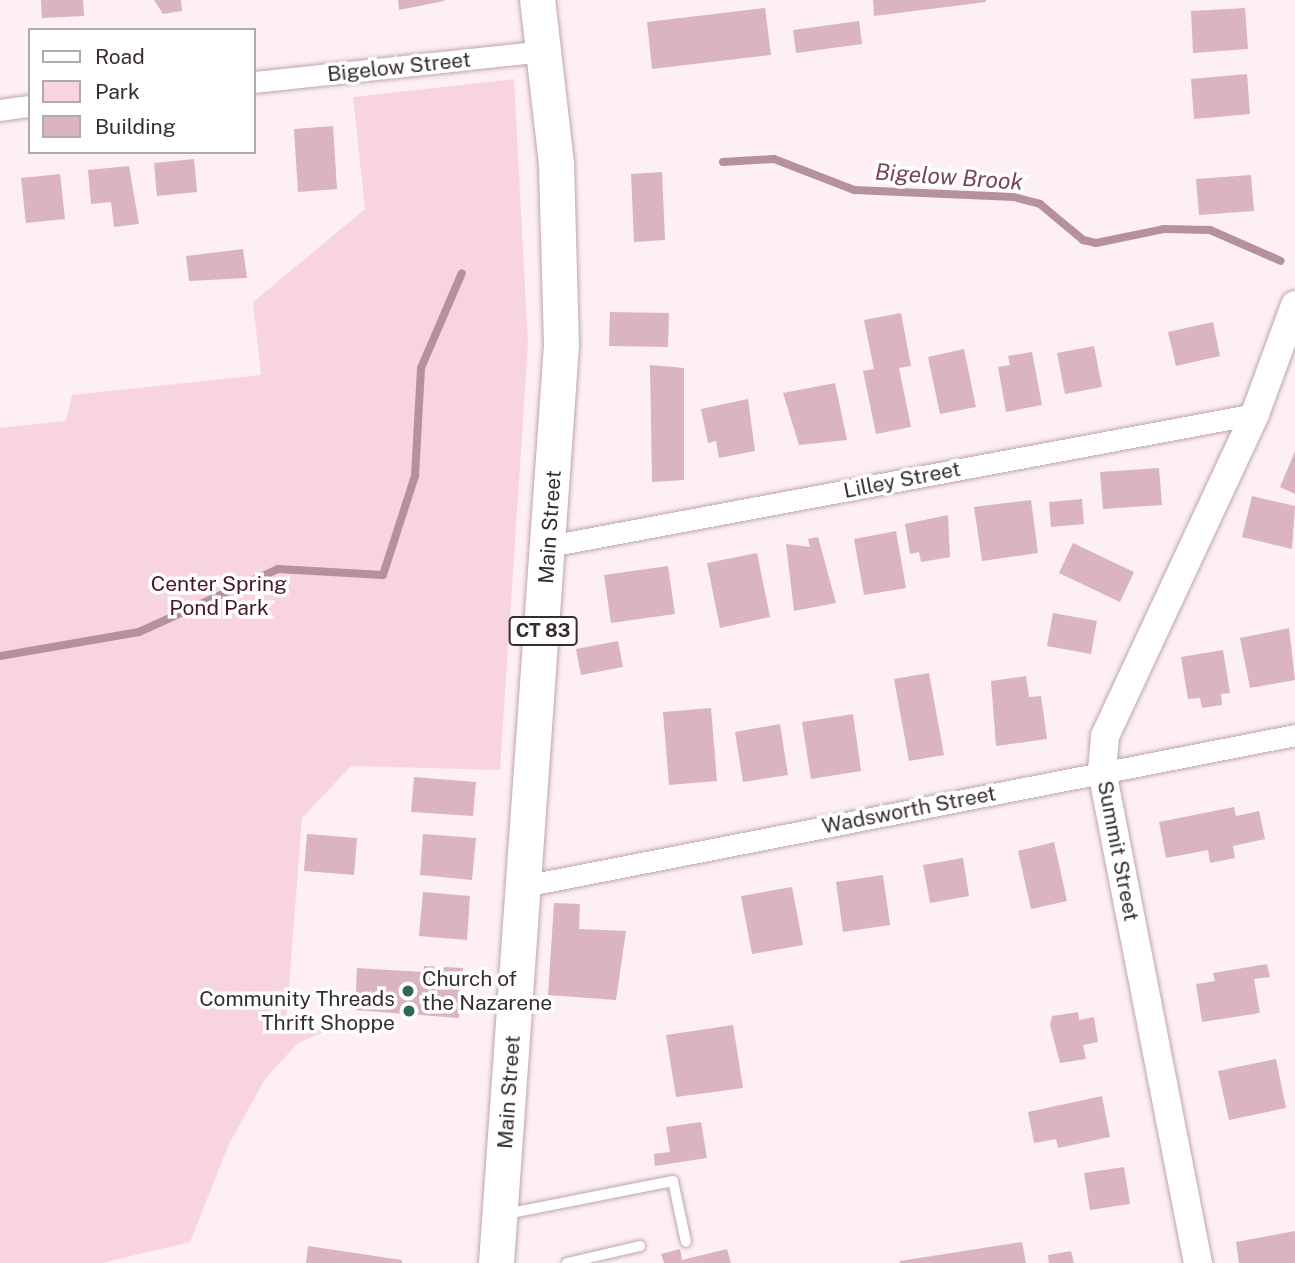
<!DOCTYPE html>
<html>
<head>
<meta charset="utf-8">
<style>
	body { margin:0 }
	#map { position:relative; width:1295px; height:1263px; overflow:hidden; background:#feeff3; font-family:"Public Sans",sans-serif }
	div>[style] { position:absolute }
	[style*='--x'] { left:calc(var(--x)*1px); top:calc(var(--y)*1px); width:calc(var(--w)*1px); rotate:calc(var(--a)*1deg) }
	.green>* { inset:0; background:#f8d5de }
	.stream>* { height:8px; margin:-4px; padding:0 4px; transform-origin:4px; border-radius:4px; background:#b5919b }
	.building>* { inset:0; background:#dab4bf }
	.roads { filter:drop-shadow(0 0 2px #bda6ac) drop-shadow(0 0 2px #bda6ac) }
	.service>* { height:10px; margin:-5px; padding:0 5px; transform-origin:5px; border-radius:5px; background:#fff }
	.minor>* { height:21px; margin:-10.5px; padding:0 10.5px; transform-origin:10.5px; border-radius:10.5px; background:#fff }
	.tertiary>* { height:28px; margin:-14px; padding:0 14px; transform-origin:14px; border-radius:14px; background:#fff }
	.primary>* { height:35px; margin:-17.5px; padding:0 17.5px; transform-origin:17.5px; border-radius:17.5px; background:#fff }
	.dots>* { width:19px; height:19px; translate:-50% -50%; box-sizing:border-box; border:4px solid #fff; border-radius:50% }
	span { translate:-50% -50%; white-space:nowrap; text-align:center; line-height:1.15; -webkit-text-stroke:7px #fff; paint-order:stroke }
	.shield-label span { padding:2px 5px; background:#fff; border:2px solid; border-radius:5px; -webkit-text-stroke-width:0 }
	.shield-label { font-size:19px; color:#362d30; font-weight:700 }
	.street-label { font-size:21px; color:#362d30 }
	.park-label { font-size:21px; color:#471729 }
	.poi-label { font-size:21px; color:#362d30 }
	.left { translate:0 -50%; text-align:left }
	.right { translate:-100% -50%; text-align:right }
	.water-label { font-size:23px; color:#794455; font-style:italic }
	.legend { position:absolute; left:28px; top:28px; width:228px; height:126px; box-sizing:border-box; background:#fff; border:2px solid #afabac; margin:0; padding:9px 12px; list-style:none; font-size:21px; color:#362d30 }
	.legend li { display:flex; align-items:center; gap:14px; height:35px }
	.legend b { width:35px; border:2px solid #afabac }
</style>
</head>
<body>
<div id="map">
	<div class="green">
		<i style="clip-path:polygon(514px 79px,528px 344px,500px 770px,351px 766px,302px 818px,286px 1024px,333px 1028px,298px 1043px,265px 1079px,229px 1144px,190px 1242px,102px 1263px,0 1263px,0 428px,66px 421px,72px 395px,261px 375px,253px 302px,365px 209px,353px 97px)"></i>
	</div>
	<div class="stream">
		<i style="--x:723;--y:162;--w:51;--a:-3.4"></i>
		<i style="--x:774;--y:159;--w:86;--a:21.2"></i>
		<i style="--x:854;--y:190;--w:160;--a:2.5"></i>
		<i style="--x:1014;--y:197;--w:27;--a:15"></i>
		<i style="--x:1040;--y:204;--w:56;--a:39.9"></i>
		<i style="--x:1083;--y:240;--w:13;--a:13"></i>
		<i style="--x:1096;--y:243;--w:69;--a:-11.6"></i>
		<i style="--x:1164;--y:229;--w:46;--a:1.2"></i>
		<i style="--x:1210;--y:230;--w:77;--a:23.6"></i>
		<i style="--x:0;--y:656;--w:141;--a:-9.8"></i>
		<i style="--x:139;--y:632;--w:153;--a:-24.4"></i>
		<i style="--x:278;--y:569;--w:105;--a:3.3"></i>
		<i style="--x:383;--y:575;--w:104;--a:-72.1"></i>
		<i style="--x:415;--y:476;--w:108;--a:-86.8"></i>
		<i style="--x:421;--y:368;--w:103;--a:-66.7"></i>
	</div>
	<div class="building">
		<i style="clip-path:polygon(41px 0,83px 0,84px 16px,42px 18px)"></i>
		<i style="clip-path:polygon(154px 0,181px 0,182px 11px,163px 14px)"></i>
		<i style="clip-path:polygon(398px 0,444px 0,444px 1px,399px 10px)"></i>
		<i style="clip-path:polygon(873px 0,986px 0,986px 2px,874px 16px)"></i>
		<i style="clip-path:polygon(765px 8px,771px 55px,652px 69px,647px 22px)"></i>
		<i style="clip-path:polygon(1245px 8px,1248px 49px,1193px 53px,1191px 11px)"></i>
		<i style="clip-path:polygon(859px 21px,862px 44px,796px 53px,793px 30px)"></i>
		<i style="clip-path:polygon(1247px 74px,1250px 114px,1194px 119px,1191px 79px)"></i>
		<i style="clip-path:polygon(333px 126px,337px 189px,298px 192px,294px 129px)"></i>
		<i style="clip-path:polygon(194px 159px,197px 192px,157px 196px,154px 163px)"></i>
		<i style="clip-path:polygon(129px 166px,139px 224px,114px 227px,111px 202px,91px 204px,88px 170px)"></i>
		<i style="clip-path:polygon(662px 172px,665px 240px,634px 242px,631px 174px)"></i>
		<i style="clip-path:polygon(60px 174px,65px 219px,26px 223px,21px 178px)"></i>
		<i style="clip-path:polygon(1251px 175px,1254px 211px,1199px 215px,1196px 179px)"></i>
		<i style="clip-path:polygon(243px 249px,247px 278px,189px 281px,186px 256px)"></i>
		<i style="clip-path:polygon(610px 312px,669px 313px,668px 347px,609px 346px)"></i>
		<i style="clip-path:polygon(901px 313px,911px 366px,899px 368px,911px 427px,876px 434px,863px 371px,874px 369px,864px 320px)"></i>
		<i style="clip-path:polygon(1213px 322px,1220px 356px,1176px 366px,1168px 332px)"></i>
		<i style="clip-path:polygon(1094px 346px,1102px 387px,1065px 394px,1057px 353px)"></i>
		<i style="clip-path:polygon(964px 349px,976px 407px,940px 414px,928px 357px)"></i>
		<i style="clip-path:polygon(1032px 352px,1042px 405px,1006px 412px,998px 367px,1010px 365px,1008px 356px)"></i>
		<i style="clip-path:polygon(650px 365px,684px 368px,684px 480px,652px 482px)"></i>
		<i style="clip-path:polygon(835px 383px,847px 440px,799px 445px,783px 393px)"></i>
		<i style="clip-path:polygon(748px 399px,755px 451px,719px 458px,716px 441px,708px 443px,701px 409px)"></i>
		<i style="clip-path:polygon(1295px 451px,1295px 494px,1280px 487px)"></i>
		<i style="clip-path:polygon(1159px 468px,1162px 505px,1103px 509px,1100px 472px)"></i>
		<i style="clip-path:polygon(1252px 496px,1295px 506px,1292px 549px,1242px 537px)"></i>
		<i style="clip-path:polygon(1082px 499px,1084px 524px,1051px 527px,1049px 502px)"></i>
		<i style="clip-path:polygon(1031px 500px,1038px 553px,982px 561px,974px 507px)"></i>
		<i style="clip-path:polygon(948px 515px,950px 557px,921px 562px,919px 552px,910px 554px,905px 524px)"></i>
		<i style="clip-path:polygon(896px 531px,906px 588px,864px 595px,854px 539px)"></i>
		<i style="clip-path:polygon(818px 537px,836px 603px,794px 611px,786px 544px,810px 547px,808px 539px)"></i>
		<i style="clip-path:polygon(1073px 543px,1134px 572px,1120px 602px,1059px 573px)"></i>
		<i style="clip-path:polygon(757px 553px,770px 617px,720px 628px,707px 563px)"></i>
		<i style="clip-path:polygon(668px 566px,675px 614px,611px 623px,604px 575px)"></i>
		<i style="clip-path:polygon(1053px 613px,1097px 621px,1091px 654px,1047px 646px)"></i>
		<i style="clip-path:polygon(1289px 628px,1295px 680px,1250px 688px,1240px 638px)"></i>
		<i style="clip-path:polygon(618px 641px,623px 667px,581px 675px,576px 649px)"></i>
		<i style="clip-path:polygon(1223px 650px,1230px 693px,1221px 694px,1222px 705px,1202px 708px,1200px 698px,1188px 699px,1181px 657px)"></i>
		<i style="clip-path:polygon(929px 673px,944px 755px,909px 761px,894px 679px)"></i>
		<i style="clip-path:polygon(1026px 676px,1029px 697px,1041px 696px,1047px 739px,996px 746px,991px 681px)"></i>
		<i style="clip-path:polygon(711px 708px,717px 781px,669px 785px,663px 712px)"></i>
		<i style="clip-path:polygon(853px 714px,861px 771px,811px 779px,802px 722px)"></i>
		<i style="clip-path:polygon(780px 724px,788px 775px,743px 782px,735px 732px)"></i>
		<i style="clip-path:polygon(414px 777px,476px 782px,473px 816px,411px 812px)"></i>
		<i style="clip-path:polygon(1234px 807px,1236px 816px,1259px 811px,1265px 839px,1233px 846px,1235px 858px,1210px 863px,1208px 850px,1166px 858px,1159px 822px)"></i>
		<i style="clip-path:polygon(307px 834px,357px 838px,354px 875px,304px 871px)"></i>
		<i style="clip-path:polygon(423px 834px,476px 838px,472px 880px,420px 875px)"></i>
		<i style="clip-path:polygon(1054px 842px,1067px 901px,1031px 909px,1018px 851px)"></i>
		<i style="clip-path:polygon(963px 858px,969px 896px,930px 903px,923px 865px)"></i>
		<i style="clip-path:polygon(883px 875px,890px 925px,843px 932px,836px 882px)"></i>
		<i style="clip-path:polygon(792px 887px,803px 945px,752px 954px,741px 896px)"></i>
		<i style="clip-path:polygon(423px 892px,470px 896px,467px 940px,419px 936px)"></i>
		<i style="clip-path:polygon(554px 903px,580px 904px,579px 929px,626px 931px,616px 1000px,548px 995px)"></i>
		<i style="clip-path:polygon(1267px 964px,1270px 977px,1254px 979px,1260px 1013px,1202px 1022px,1196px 984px,1215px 981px,1213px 973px)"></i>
		<i style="clip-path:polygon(424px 966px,463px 968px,459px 1018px,355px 1010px,357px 968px,423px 972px)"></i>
		<i style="clip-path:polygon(1078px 1012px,1079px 1020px,1094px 1017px,1098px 1042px,1083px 1045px,1086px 1059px,1060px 1063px,1050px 1025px,1052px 1016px)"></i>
		<i style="clip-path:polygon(733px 1025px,743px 1088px,676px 1097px,666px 1035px)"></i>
		<i style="clip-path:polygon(1276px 1059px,1286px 1108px,1229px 1120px,1218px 1071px)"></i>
		<i style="clip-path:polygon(1102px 1096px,1110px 1137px,1058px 1148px,1056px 1139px,1034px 1143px,1028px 1112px)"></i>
		<i style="clip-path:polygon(701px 1122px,707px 1158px,655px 1166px,654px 1154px,670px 1152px,666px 1127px)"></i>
		<i style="clip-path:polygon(1124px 1167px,1130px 1204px,1090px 1210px,1084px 1173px)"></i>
		<i style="clip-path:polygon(1295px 1231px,1295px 1263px,1239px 1263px,1236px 1242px)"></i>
		<i style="clip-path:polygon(1022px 1242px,1026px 1263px,900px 1263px,900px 1261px)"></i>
		<i style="clip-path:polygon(308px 1246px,402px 1260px,402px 1263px,306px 1263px)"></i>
		<i style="clip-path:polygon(680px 1249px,682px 1260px,727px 1249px,731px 1263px,664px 1263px,661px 1254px)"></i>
		<i style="clip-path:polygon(1071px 1251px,1074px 1263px,1049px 1263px,1048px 1255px)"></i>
	</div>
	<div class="roads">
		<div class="service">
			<i style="--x:506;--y:1214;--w:170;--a:-11.2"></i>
			<i style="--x:673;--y:1181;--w:62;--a:78"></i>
			<i style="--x:567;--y:1263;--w:75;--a:-13.1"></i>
		</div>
		<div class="minor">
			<i style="--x:254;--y:82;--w:292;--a:-6.1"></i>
			<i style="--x:0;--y:110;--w:30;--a:-8"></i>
			<i style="--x:549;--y:546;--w:718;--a:-10.59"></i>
			<i style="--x:524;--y:886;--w:786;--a:-11.08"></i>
		</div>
		<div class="tertiary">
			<i style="--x:1198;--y:1263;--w:501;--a:-101.04"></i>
			<i style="--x:1102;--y:771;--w:35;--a:-85"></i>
			<i style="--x:1105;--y:736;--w:355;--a:-65"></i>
			<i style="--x:1255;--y:414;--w:116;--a:-69.8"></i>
		</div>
		<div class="primary">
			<i style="--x:496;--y:1263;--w:921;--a:-85.95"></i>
			<i style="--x:561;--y:344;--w:181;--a:-91.6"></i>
			<i style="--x:556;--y:163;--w:164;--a:-96.6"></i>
		</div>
	</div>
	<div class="dots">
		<i style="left:408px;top:991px;background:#306850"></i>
		<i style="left:409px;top:1011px;background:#306850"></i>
	</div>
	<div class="shield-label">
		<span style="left:543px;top:631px">CT 83</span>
	</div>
	<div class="street-label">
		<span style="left:399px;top:67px;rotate:-6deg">Bigelow Street</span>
		<span style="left:902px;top:480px;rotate:-11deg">Lilley Street</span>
		<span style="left:550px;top:527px;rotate:-86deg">Main Street</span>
		<span style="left:909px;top:810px;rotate:-11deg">Wadsworth Street</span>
		<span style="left:1118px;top:851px;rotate:79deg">Summit Street</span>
		<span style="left:509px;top:1092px;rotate:-86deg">Main Street</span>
	</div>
	<div class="park-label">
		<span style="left:219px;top:596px">Center Spring<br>Pond Park</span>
	</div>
	<div class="poi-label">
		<span class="left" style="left:422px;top:991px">Church of<br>the Nazarene</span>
		<span class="right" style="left:395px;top:1011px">Community Threads<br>Thrift Shoppe</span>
	</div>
	<div class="water-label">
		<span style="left:949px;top:177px;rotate:4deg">Bigelow Brook</span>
	</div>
	<ul class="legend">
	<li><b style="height:9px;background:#fff"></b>Road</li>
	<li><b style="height:19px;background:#f8d5de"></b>Park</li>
	<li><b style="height:19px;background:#dab4bf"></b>Building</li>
	</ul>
</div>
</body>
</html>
